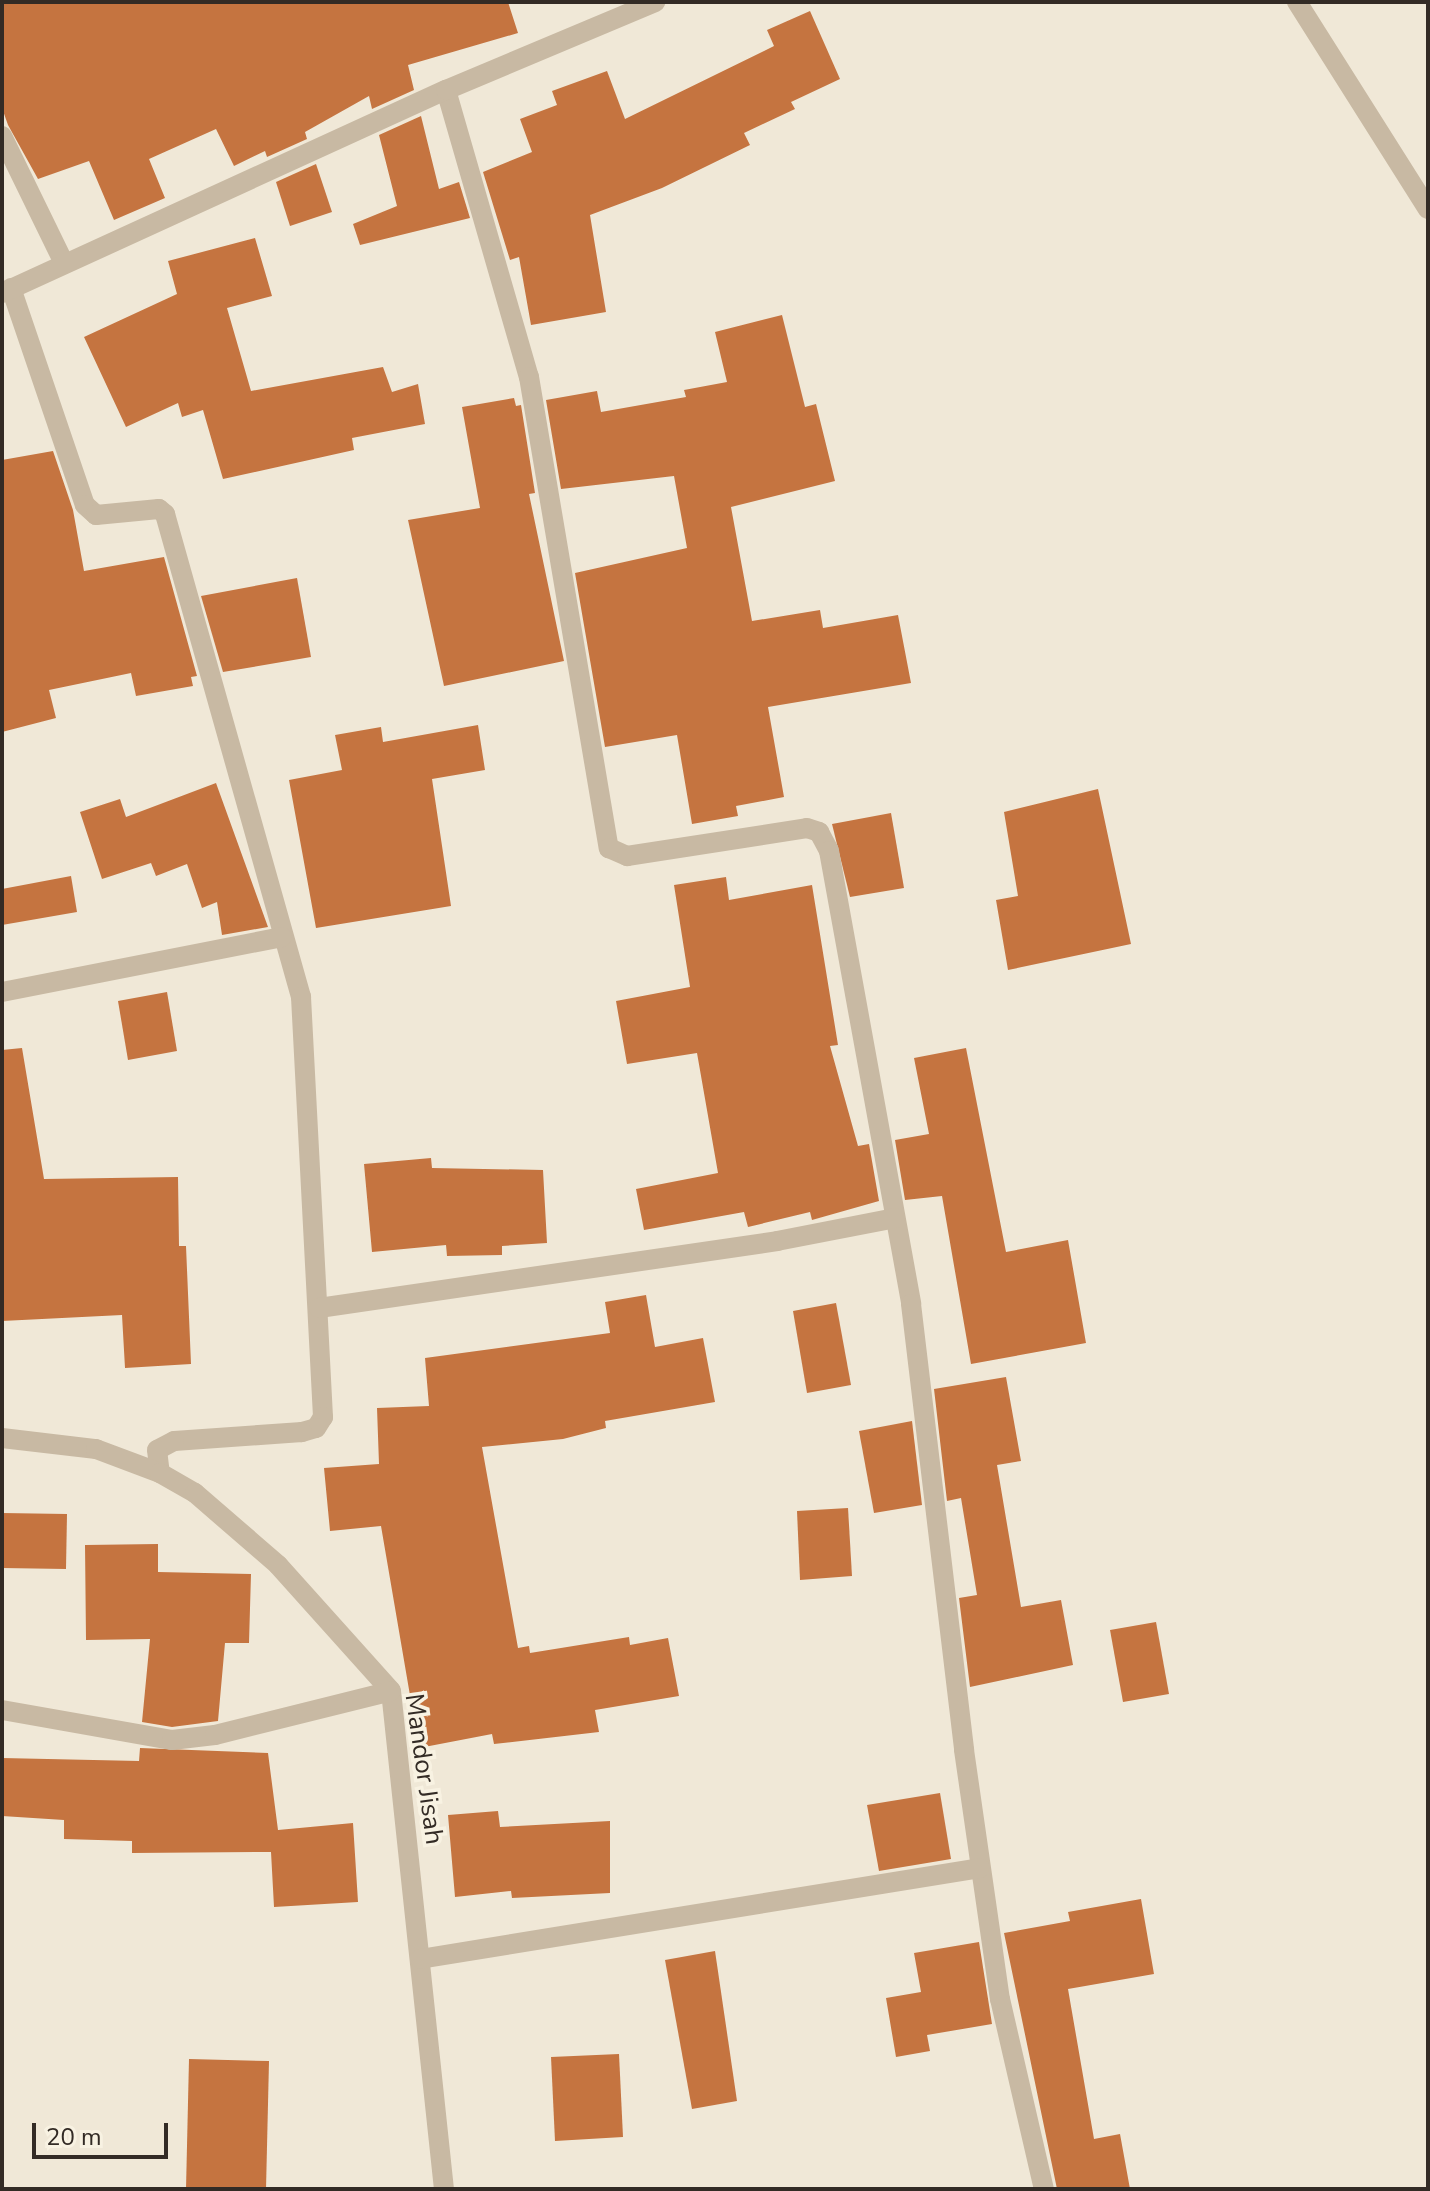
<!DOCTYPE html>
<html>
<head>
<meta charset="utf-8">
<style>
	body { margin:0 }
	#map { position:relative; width:1430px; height:2191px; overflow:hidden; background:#f0e8d7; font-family:"Nunito Sans",sans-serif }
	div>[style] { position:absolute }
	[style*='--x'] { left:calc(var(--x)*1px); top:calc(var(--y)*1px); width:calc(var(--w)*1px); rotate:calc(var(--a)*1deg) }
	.building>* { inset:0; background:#c57440 }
	.minor>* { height:20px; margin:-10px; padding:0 10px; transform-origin:10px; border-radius:10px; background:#c8b9a3 }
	span { translate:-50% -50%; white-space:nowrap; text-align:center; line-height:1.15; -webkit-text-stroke:7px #f8f2e2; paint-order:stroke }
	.street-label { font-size:26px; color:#332b25 }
	.frame { position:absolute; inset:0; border:4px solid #332b25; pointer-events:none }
	.scale { position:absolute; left:32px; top:2123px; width:136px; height:36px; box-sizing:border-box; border:4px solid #332b25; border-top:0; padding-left:10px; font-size:24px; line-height:28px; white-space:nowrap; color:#332b25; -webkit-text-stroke:6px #f8f2e2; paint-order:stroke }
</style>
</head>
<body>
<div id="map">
	<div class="building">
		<i style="clip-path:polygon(2px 2px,508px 2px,518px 33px,408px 65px,414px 90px,372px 109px,369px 96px,305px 132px,307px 139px,267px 157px,265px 151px,234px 166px,216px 129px,149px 159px,165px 198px,114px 220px,89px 161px,38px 179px,8px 125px,2px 108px)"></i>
		<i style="clip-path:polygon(810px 11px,840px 79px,791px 102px,795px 109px,744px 133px,750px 145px,662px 188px,590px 215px,606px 312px,531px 325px,519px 257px,510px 260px,483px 172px,532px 152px,520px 119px,557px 105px,552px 91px,607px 71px,625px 119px,774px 46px,767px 30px)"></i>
		<i style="clip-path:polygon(421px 116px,439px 189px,459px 182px,470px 218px,360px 245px,353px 224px,397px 206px,379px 135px)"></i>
		<i style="clip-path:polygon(316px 164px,332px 212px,290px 226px,276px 182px)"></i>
		<i style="clip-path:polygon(255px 238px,272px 296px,227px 308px,251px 391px,383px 367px,392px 392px,418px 384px,425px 424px,352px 438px,354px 450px,223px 479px,203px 410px,182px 417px,178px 403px,126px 427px,84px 337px,177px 294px,168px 261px)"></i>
		<i style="clip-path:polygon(782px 315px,805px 407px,816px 404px,835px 481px,731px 507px,752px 621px,820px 610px,823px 628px,898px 615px,911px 683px,768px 707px,784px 797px,736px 806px,738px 816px,692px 824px,677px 735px,605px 747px,575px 573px,687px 548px,674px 476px,561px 489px,546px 400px,597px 391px,601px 412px,686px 397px,684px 390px,727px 382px,715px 332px)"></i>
		<i style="clip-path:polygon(514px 398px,516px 406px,521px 405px,535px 493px,529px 494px,564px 661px,444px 686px,408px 520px,480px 508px,462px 407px)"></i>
		<i style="clip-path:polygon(53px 451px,73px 510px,84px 571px,164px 557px,197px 676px,191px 677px,193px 686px,136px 696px,131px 673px,49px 690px,56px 718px,2px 732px,2px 460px)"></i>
		<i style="clip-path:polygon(297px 578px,311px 657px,223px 672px,201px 596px)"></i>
		<i style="clip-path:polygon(478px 725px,485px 770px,432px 779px,451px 906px,316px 928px,289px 780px,342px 770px,335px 735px,381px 727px,383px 742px)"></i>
		<i style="clip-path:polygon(216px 783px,268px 927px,222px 935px,217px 902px,202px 908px,187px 864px,156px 876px,151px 863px,102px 879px,80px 812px,120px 799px,126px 817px)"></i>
		<i style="clip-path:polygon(1098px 789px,1131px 944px,1008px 970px,996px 900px,1018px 896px,1004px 812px)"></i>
		<i style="clip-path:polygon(891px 813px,904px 888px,850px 897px,832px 824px)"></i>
		<i style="clip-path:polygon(71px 876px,77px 912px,2px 925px,2px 889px)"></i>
		<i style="clip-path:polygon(726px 877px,729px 900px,812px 885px,838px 1045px,830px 1046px,858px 1146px,869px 1144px,879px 1201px,812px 1220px,810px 1212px,748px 1227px,744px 1212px,644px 1230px,636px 1189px,718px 1173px,697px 1053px,627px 1064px,616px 1001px,690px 987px,674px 885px)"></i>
		<i style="clip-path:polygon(167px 992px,177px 1051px,128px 1060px,118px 1001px)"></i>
		<i style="clip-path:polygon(22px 1048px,44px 1179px,178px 1177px,179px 1246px,186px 1246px,191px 1364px,125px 1368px,122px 1315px,2px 1321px,2px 1050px)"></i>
		<i style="clip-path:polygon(966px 1048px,1006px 1252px,1068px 1240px,1086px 1343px,971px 1364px,942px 1196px,905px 1200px,895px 1140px,929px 1134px,914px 1058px)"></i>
		<i style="clip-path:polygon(431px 1158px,432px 1168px,543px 1170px,547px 1243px,502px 1246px,502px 1255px,447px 1256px,446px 1245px,372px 1252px,364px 1164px)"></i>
		<i style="clip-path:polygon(646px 1295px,655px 1347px,703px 1338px,715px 1402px,605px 1421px,606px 1428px,563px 1439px,482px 1447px,518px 1648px,529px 1646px,530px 1653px,629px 1637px,630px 1645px,668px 1638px,679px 1696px,595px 1710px,599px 1732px,494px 1744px,492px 1734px,419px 1748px,381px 1526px,330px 1531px,324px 1468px,379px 1464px,377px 1408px,429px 1406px,425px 1358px,610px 1333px,605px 1302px)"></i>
		<i style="clip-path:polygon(836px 1303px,851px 1385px,807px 1393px,793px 1311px)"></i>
		<i style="clip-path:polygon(1006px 1377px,1021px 1461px,997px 1465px,1021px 1607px,1061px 1600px,1073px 1665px,970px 1687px,959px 1598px,977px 1595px,961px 1498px,947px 1501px,934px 1389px)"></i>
		<i style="clip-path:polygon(912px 1421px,922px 1505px,874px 1513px,859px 1431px)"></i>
		<i style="clip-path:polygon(848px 1508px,852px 1576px,800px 1580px,797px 1511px)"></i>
		<i style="clip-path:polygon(2px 1513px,67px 1514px,66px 1569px,2px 1568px)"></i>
		<i style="clip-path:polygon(158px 1544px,158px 1572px,251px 1574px,249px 1643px,225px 1643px,218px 1721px,172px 1727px,142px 1722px,150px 1639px,86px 1640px,85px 1545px)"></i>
		<i style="clip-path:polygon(1156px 1622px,1169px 1694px,1123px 1702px,1110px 1630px)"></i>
		<i style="clip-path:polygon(140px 1748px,268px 1753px,278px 1830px,353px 1823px,358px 1902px,274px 1907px,271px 1852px,132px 1853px,132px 1841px,64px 1839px,64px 1820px,2px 1816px,2px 1758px,139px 1761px)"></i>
		<i style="clip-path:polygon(940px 1793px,951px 1859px,879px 1871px,867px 1805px)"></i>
		<i style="clip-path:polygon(498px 1811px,500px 1827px,610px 1821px,610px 1893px,512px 1898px,511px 1891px,455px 1897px,448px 1815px)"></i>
		<i style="clip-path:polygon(1141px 1899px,1154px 1974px,1068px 1989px,1094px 2139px,1120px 2134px,1130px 2189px,1057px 2189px,1004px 1933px,1070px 1921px,1068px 1912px)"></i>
		<i style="clip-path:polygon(979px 1942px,992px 2024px,927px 2035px,930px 2051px,896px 2057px,886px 1998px,921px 1992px,914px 1953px)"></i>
		<i style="clip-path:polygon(715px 1951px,737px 2101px,692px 2109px,665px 1960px)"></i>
		<i style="clip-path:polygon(619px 2054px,623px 2137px,555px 2141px,551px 2057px)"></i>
		<i style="clip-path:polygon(189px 2059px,269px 2061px,266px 2189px,186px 2189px)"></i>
	</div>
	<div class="minor">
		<i style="--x:1297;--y:2;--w:245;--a:57.7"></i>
		<i style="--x:446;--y:90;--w:299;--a:73.9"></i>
		<i style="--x:529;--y:377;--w:478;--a:80.4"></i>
		<i style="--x:609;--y:848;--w:20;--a:24"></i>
		<i style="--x:627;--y:856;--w:182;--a:-8.8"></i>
		<i style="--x:807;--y:828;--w:13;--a:18"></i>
		<i style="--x:819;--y:832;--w:21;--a:62"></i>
		<i style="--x:829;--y:851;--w:460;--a:79.7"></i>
		<i style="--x:911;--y:1304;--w:449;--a:83.2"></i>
		<i style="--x:964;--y:1750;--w:252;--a:81.8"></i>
		<i style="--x:1000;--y:1999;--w:195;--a:77"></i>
		<i style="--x:2;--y:136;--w:141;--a:64"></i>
		<i style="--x:11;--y:288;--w:229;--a:71.2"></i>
		<i style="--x:85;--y:505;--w:15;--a:42"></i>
		<i style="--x:96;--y:515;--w:63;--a:-5.4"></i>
		<i style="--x:159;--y:509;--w:8;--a:40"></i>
		<i style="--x:165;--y:514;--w:502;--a:74.27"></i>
		<i style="--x:301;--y:997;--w:421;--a:87"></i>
		<i style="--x:323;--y:1417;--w:13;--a:122"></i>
		<i style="--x:316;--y:1428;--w:15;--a:164"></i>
		<i style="--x:302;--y:1432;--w:128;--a:176"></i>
		<i style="--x:174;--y:1441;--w:19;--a:152"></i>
		<i style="--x:157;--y:1450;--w:23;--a:83"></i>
		<i style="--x:2;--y:293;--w:488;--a:-24.6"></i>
		<i style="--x:446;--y:90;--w:227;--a:-22.8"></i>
		<i style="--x:2;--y:992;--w:285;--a:-11.1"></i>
		<i style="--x:319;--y:1308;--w:463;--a:-8.3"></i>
		<i style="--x:777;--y:1241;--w:120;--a:-11"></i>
		<i style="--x:2;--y:1438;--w:95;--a:6.7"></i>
		<i style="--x:96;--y:1449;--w:68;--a:20.6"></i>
		<i style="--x:160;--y:1473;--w:40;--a:29.7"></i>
		<i style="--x:195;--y:1493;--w:110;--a:40.9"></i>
		<i style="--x:278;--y:1565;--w:169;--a:48.1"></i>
		<i style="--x:391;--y:1691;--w:501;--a:83.93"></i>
		<i style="--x:2;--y:1710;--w:173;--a:10"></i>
		<i style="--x:172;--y:1740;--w:43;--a:-6.6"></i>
		<i style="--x:215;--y:1735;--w:181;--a:-14"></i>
		<i style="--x:420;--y:1959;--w:567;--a:-9.23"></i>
	</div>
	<div class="street-label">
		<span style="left:424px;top:1769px;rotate:82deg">Mandor Jisah</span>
	</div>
	<div class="frame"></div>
	<div class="scale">20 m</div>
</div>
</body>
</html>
